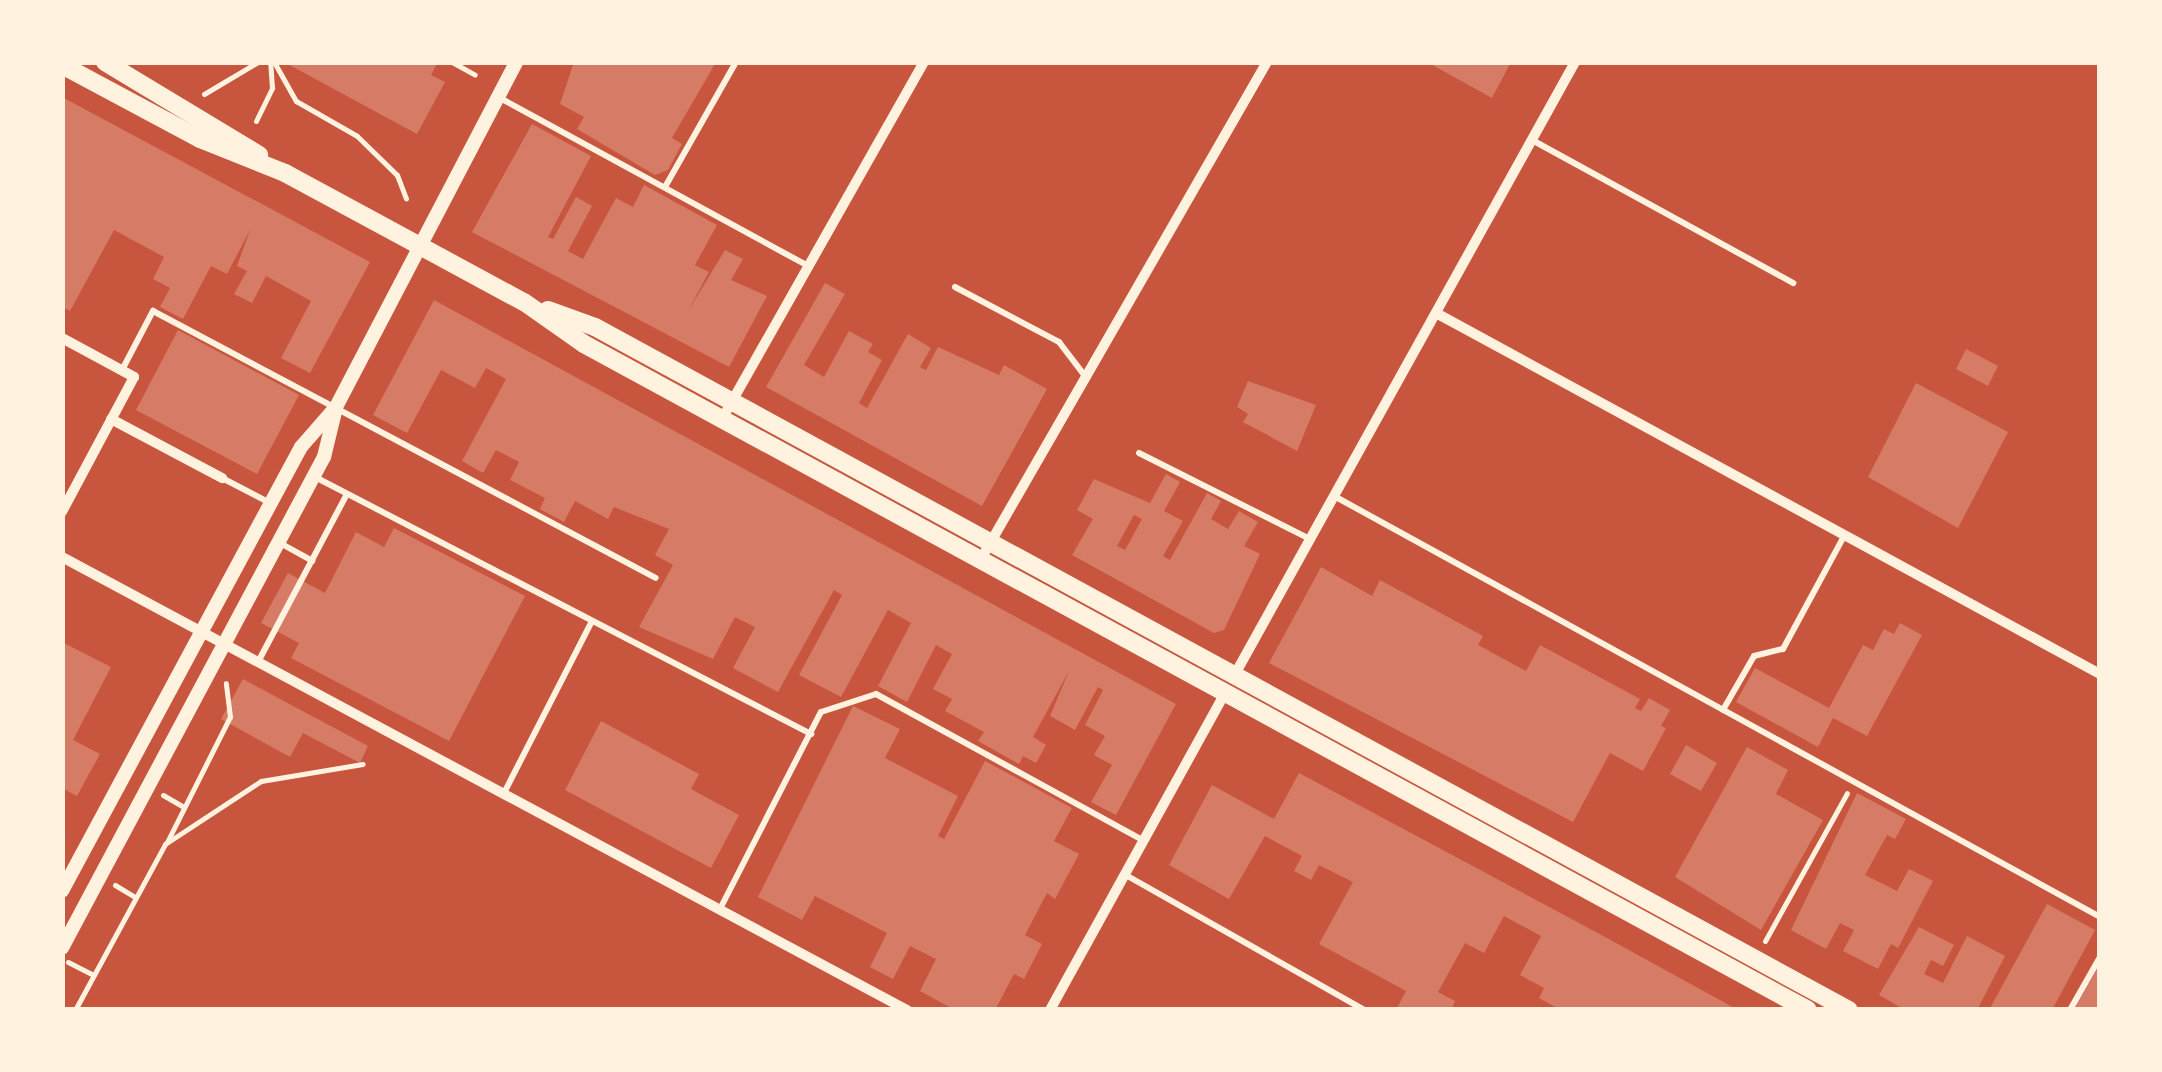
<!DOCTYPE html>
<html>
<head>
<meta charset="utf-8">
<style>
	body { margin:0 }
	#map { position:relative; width:2162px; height:1072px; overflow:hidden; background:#c8553d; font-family:"Fira Sans",sans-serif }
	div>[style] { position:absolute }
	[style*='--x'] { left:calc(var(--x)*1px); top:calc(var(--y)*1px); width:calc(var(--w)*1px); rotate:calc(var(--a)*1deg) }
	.building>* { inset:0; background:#d67c66 }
	.path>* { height:5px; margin:-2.5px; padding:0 2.5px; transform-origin:2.5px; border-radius:2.5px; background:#fff3e0 }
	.service>* { height:6px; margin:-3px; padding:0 3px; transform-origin:3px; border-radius:3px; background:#fff3e0 }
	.minor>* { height:10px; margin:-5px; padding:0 5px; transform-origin:5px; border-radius:5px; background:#fff3e0 }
	.tertiary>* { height:14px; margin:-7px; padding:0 7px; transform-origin:7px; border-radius:7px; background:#fff3e0 }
	.secondary>* { height:18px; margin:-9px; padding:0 9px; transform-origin:9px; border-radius:9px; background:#fff3e0 }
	span { translate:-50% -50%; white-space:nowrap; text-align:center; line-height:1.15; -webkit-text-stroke:10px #fff3e0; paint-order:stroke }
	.frame { position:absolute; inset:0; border:65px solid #fff3e0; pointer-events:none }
</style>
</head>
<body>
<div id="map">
	<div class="building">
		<i style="clip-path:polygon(284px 62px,438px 62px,431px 75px,445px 82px,417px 134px)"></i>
		<i style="clip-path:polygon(574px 62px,716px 62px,672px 138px,682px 144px,668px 170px,655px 175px,577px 129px,584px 117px,560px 104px)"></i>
		<i style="clip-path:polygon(1427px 62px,1511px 62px,1492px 98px)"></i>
		<i style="clip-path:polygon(62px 97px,370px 262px,310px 373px,281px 358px,311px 301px,266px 276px,252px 303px,234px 294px,247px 271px,237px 266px,250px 230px,227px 274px,211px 266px,183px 319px,160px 307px,170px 288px,153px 279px,164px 257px,114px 230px,70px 311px,62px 307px)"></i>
		<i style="clip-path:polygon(532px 124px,591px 156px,548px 237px,553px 239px,576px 197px,592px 206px,568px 251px,583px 259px,616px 198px,633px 207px,644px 185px,717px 225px,695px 265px,709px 272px,687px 313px,725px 250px,743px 259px,731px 280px,767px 296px,729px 367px,472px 232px)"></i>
		<i style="clip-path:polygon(825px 283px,845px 294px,804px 365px,824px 377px,849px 331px,873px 344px,868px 352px,882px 360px,859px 403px,867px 408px,908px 334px,931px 348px,920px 367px,926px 370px,938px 347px,999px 375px,1004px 365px,1047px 389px,982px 506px,766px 387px)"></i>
		<i style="clip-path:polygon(434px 300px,1176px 704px,1116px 815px,1091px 802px,1112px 765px,1094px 755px,1105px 736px,1085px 725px,1103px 690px,1098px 687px,1075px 730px,1050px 716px,1069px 671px,1033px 737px,1046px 745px,1036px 763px,1023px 756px,1019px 764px,978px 741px,984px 732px,945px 711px,952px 699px,933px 689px,952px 654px,936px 645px,907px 702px,878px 686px,911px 623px,888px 610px,841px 697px,799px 675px,842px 595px,834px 590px,778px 692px,733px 668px,755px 627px,735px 617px,713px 659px,639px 627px,673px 565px,655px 555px,669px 529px,614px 507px,608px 519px,575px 501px,564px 522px,540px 509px,545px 498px,510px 480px,519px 462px,496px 450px,483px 473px,462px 461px,506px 379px,486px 368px,475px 388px,441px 370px,407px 433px,373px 415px)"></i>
		<i style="clip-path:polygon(178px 330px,299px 395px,257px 474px,136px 410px)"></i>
		<i style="clip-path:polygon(1966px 349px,1998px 366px,1988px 386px,1956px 369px)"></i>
		<i style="clip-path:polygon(1248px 381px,1316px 405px,1297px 451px,1243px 422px,1248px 414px,1237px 407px)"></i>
		<i style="clip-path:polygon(1916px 383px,2008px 432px,1958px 528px,1868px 477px)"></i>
		<i style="clip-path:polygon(evenodd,1166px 474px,1180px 482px,1164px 511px,1183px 521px,1163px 556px,1170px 560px,1207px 493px,1221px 501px,1211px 519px,1228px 529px,1239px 511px,1258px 522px,1244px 546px,1260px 554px,1224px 630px,1214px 633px,1072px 555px,1093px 519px,1077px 510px,1094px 479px,1150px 503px,1166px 474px,1134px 515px,1142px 519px,1125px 550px,1117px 546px,1134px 515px)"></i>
		<i style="clip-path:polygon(394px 528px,525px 596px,449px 741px,291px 658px,299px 643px,261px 623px,288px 573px,325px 593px,356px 532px,384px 547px)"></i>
		<i style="clip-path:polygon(1321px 567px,1372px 596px,1380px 580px,1483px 636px,1478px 645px,1526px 671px,1540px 645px,1640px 699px,1635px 708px,1641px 711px,1649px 698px,1670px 710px,1661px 726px,1666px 728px,1643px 771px,1610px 753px,1573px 822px,1269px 663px)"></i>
		<i style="clip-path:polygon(1900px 623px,1922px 635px,1867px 736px,1833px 718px,1818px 747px,1736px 702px,1755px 668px,1829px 708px,1863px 645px,1873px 650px,1884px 629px,1894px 634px)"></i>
		<i style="clip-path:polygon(62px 642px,111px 667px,73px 740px,100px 754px,77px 796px,62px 788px)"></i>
		<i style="clip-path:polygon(243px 679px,368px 746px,360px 763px,303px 733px,290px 757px,221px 719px)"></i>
		<i style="clip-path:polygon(853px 706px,900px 729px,885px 758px,958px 796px,938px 836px,944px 839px,985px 761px,1072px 808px,1054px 841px,1079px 854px,1055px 899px,1047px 893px,1025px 935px,1042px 944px,1024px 979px,1014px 974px,995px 1010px,955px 1010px,920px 991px,936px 959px,910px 946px,893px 979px,870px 967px,887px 933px,815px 896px,802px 920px,758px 897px)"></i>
		<i style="clip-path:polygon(601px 721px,699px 774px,691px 789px,739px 815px,711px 868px,565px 790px)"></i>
		<i style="clip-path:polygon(1686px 745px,1717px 763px,1701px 791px,1670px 774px)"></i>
		<i style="clip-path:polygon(1747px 747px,1788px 770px,1776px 794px,1823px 820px,1761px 930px,1675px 877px)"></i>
		<i style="clip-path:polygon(1299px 773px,1607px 938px,1738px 1010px,1561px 1010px,1539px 998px,1544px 988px,1520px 975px,1541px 936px,1504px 916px,1484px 953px,1465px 943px,1438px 992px,1455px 1001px,1451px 1010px,1396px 1010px,1406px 991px,1319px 944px,1353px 882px,1319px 865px,1311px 880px,1294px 871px,1302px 856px,1265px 836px,1229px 899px,1169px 865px,1212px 785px,1274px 819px)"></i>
		<i style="clip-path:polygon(1857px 793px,1906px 819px,1895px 839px,1887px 835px,1865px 875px,1897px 891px,1909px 869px,1933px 881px,1898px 948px,1891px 944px,1878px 969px,1843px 951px,1854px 930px,1840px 923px,1826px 949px,1791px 930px)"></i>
		<i style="clip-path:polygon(2047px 904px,2095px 930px,2052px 1010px,1989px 1010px)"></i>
		<i style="clip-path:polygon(1919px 927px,1954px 945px,1943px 966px,1931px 960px,1924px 974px,1943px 983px,1967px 936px,2005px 956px,1977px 1010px,1905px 1010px,1879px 995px)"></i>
		<i style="clip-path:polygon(2100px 964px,2100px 1010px,2082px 1010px,2076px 1006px)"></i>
	</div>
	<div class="path">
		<i style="--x:274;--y:62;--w:45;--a:60.6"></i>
		<i style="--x:296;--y:101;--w:70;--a:29.8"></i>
		<i style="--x:357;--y:136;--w:56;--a:44.3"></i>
		<i style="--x:397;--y:175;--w:25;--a:69"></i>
		<i style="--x:452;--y:62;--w:26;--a:29"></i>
		<i style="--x:204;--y:94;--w:63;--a:-30.7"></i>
		<i style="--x:256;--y:121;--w:37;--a:-64"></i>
		<i style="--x:272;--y:88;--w:26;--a:-94"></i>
		<i style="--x:163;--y:795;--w:24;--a:30"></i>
		<i style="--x:167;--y:842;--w:140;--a:-63.3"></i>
		<i style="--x:230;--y:717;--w:34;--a:-97"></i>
		<i style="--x:115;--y:885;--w:23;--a:31"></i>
		<i style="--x:1765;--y:941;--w:169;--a:-61"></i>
		<i style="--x:68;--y:962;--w:27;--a:27"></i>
		<i style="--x:75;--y:1010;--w:189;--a:-61.5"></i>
		<i style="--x:165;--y:844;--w:115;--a:-33.3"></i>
		<i style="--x:261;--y:781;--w:103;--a:-9.5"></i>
	</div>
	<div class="service">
		<i style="--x:500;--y:98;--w:353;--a:28.6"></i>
		<i style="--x:1532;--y:140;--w:298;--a:28.7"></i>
		<i style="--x:665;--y:187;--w:144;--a:-60.4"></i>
		<i style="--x:955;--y:287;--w:118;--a:27.9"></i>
		<i style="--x:1059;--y:342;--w:43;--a:52.6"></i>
		<i style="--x:122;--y:370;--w:67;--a:-62.3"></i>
		<i style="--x:153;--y:311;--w:569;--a:27.96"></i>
		<i style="--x:1139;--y:453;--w:191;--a:26.7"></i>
		<i style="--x:315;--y:477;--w:559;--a:27.39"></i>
		<i style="--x:222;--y:478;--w:54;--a:27.5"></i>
		<i style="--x:1334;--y:496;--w:874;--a:28.79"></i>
		<i style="--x:280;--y:543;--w:37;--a:29"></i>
		<i style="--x:258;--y:662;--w:190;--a:-62.1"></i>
		<i style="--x:1723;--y:710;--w:62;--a:-60.1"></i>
		<i style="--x:1754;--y:656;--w:30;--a:-14"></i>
		<i style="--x:1783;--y:649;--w:128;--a:-61.6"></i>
		<i style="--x:504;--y:793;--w:193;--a:-62.9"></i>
		<i style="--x:1124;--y:874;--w:276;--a:29.5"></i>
		<i style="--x:720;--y:909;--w:221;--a:-62.9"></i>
		<i style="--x:821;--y:712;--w:58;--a:-18.1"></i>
		<i style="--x:876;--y:694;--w:302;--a:28.7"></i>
		<i style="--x:2070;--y:1010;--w:61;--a:-60.5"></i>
	</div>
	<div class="minor">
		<i style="--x:1436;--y:313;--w:756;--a:28.53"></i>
		<i style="--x:62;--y:338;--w:82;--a:28.4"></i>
		<i style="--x:134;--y:377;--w:153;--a:118.1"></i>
		<i style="--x:111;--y:419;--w:126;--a:28"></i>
		<i style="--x:722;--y:419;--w:410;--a:-60.5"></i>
		<i style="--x:62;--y:557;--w:959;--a:28.2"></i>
		<i style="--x:981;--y:559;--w:573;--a:-60.08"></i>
		<i style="--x:1234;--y:676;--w:702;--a:-60.95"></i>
		<i style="--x:1050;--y:1010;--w:364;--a:-61.1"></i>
	</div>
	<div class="tertiary">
		<i style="--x:62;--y:891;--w:504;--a:-61.71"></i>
		<i style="--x:301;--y:447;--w:53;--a:-48.8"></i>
		<i style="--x:336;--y:407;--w:389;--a:-62.4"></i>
		<i style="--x:62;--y:948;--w:557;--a:-61.92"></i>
		<i style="--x:324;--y:457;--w:46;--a:-76.3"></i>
	</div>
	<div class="secondary">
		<i style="--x:105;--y:62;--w:180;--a:31.1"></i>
		<i style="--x:62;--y:65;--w:157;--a:28.2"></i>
		<i style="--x:200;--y:139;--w:92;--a:21.8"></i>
		<i style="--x:285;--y:173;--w:272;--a:28.4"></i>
		<i style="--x:524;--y:302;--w:73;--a:35"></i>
		<i style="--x:584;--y:344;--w:1393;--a:28.55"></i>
		<i style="--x:548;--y:310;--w:50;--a:19.9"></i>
		<i style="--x:595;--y:327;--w:1428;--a:28.58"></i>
	</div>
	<div class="frame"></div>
</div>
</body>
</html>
